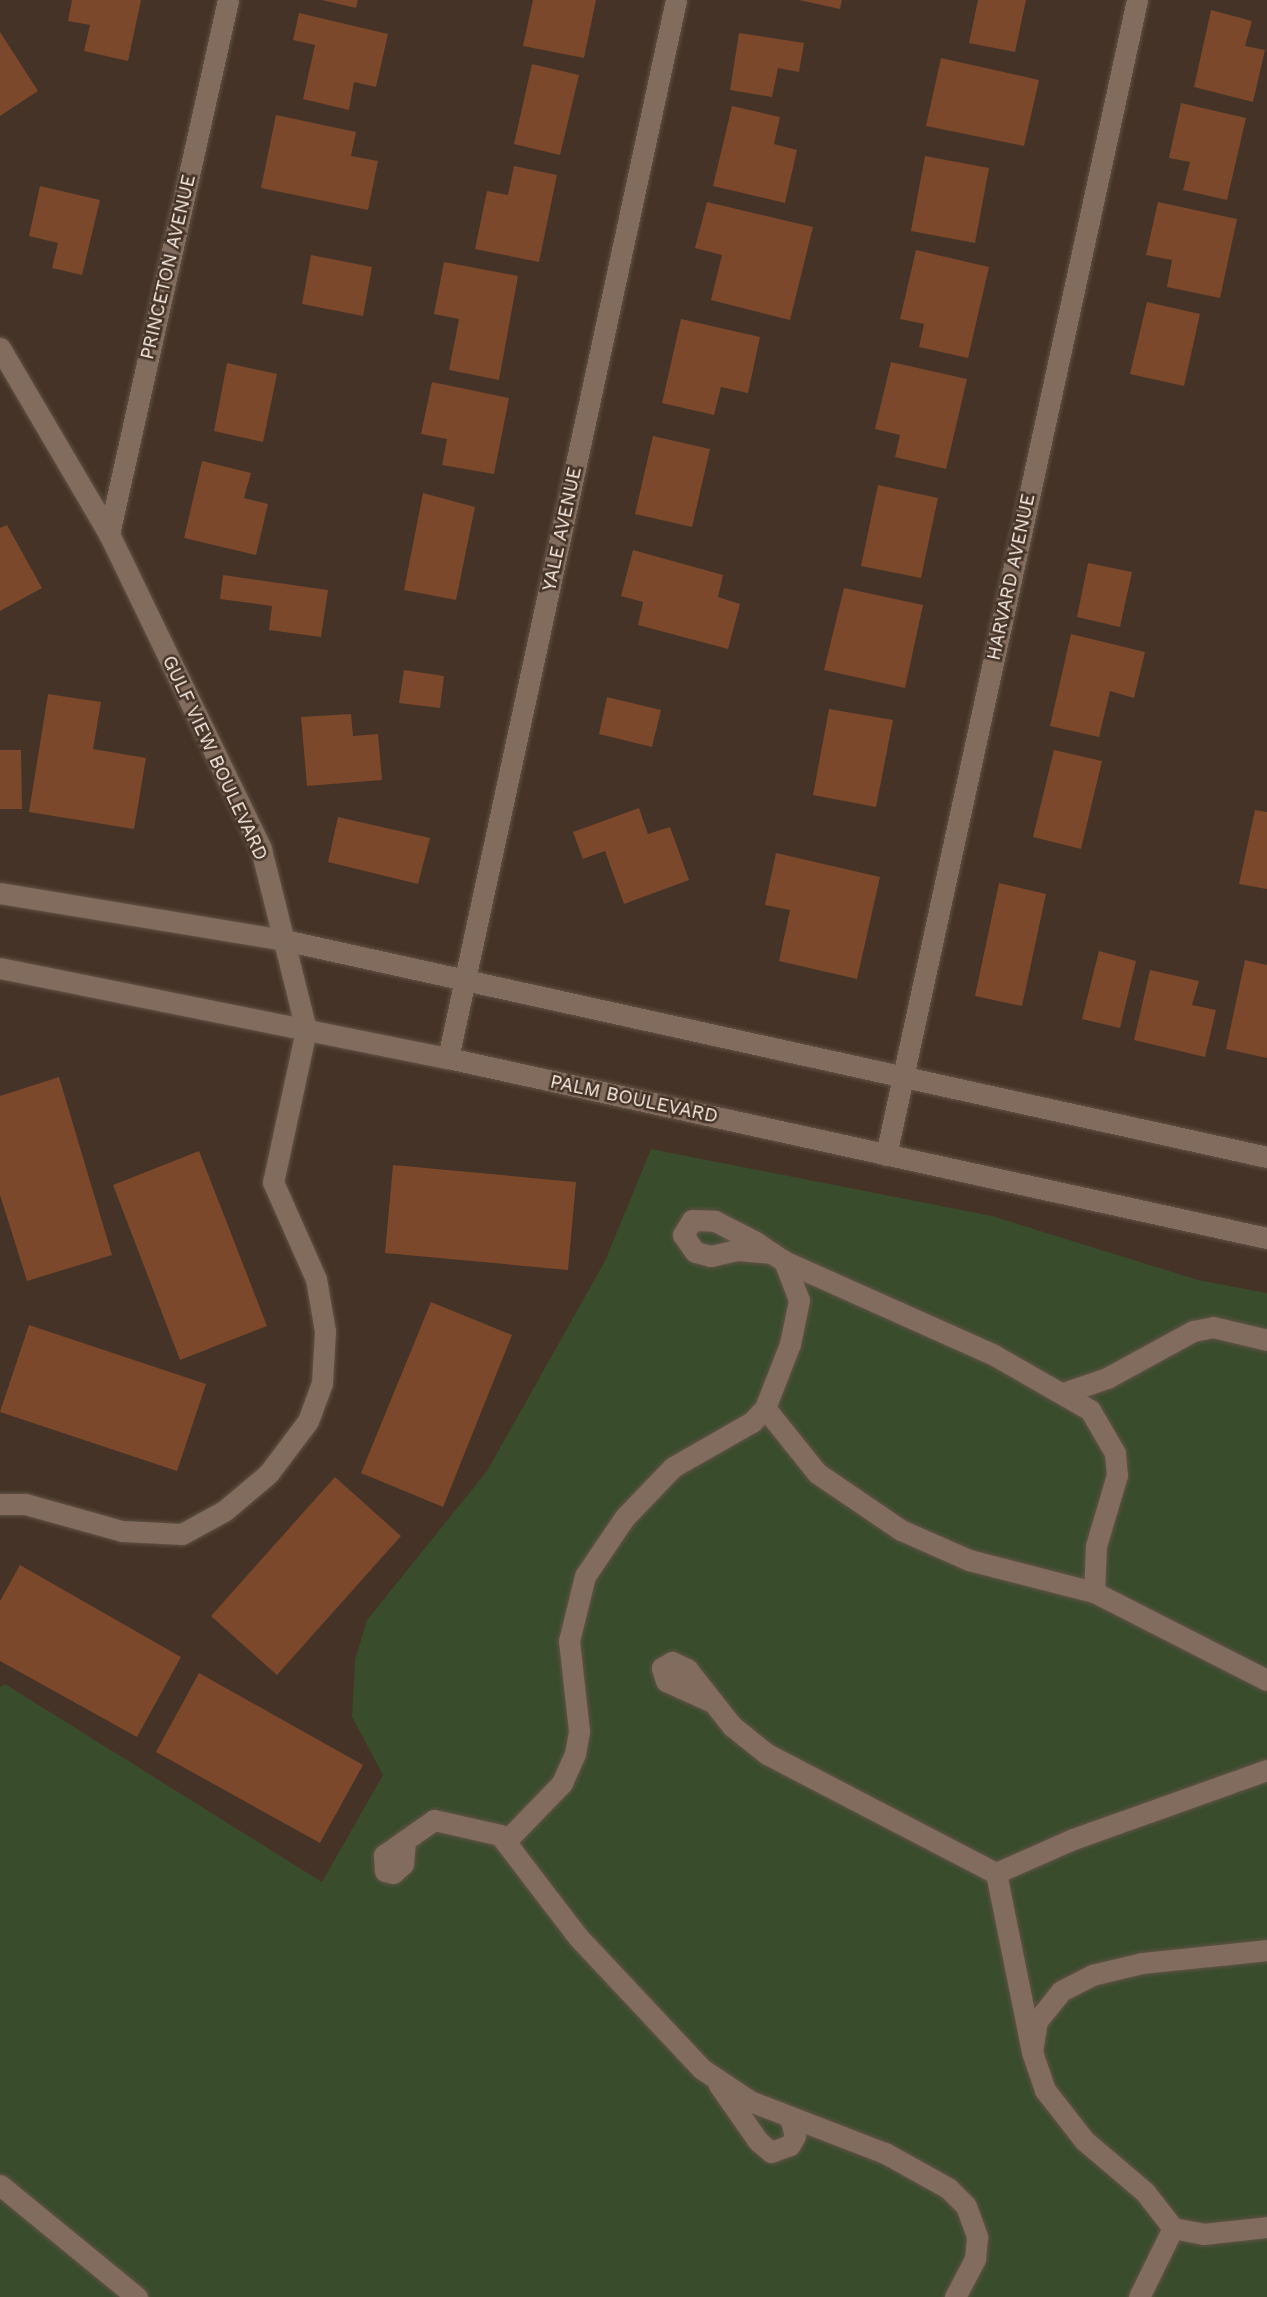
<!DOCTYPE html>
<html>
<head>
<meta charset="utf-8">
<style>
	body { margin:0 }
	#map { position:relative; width:1267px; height:2297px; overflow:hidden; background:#443326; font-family:"Work Sans",sans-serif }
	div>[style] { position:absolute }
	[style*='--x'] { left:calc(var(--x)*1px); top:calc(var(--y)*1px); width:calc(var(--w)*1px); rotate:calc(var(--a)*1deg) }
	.green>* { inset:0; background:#394c2b }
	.building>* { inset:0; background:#7b482c }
	.roads { filter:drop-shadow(0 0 2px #615247) drop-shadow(0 0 2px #615247) }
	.minor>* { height:21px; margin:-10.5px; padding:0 10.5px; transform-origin:10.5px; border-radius:10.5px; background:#816c5e }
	span { translate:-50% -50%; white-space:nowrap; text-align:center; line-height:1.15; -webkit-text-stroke:5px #443326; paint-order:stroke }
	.street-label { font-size:19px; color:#fef2ea }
</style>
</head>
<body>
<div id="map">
	<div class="green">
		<i style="clip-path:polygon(651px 1149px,992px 1216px,1198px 1280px,1267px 1293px,1267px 2297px,0 2297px,0 1687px,5px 1684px,322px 1882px,383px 1775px,352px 1717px,355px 1660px,367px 1620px,487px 1471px,605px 1261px)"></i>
	</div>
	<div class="building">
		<i style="clip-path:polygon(72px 0,141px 0,128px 61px,84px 51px,90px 25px,68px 21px)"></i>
		<i style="clip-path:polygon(322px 0,358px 0,356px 8px)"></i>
		<i style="clip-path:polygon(533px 0,596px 0,584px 58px,523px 46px)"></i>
		<i style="clip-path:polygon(799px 0,842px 0,840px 9px)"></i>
		<i style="clip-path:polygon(978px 0,1026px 0,1015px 52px,969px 43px)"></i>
		<i style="clip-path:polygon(1211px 10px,1252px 21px,1245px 46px,1265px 50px,1253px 102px,1194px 87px)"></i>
		<i style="clip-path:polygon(299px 13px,388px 34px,376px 87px,354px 82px,349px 110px,303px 99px,315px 45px,293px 40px)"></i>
		<i style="clip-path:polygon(0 32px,38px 91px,0 116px)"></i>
		<i style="clip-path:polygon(739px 33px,804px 43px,799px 72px,778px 68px,772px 97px,730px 90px)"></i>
		<i style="clip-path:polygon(941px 58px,1039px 80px,1024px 146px,926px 126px)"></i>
		<i style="clip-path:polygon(532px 64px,579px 75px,560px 155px,514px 144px)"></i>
		<i style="clip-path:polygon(1181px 103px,1246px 118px,1227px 200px,1183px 190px,1190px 162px,1169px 158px)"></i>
		<i style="clip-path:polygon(732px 106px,780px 117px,774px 144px,797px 150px,785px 203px,713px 186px)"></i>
		<i style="clip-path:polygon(276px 115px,356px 132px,351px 156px,378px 161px,368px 210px,261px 188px)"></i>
		<i style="clip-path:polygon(925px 156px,989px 168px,975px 243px,911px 231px)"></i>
		<i style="clip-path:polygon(514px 166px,557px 175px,539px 262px,475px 249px,487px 191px,508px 195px)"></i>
		<i style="clip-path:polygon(40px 186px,100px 200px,82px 275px,52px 268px,58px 243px,29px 236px)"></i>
		<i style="clip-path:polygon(707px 202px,813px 227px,790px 320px,711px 300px,722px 255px,695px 248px)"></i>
		<i style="clip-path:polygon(1158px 202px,1237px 219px,1220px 298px,1167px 287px,1172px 260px,1146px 255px)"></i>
		<i style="clip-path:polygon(916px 250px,989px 267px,968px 358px,919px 347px,924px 324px,900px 319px)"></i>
		<i style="clip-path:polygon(311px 255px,372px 267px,363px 316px,302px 304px)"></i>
		<i style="clip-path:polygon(444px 262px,518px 276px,499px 380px,449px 370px,459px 319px,434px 314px)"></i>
		<i style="clip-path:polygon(1147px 302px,1200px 314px,1184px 386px,1130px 374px)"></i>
		<i style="clip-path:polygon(681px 319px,760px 337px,748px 393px,721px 387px,714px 415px,662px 403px)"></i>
		<i style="clip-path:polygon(891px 362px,967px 379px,946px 469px,895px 457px,900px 435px,875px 429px)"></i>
		<i style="clip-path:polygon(227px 363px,277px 374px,263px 442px,214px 431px)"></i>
		<i style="clip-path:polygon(432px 382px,509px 398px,494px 474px,442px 465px,447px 439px,421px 434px)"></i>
		<i style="clip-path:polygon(653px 436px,710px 449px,692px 527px,635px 514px)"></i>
		<i style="clip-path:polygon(202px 461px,251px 473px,244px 498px,268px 504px,256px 555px,184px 538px)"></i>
		<i style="clip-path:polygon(878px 485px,938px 498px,921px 578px,861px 566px)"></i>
		<i style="clip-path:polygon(423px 493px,475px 507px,456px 600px,404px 590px)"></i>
		<i style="clip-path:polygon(7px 525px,42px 588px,0 611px,0 528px)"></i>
		<i style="clip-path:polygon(633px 550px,723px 575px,718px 597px,740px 604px,728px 649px,638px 625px,643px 602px,621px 596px)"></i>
		<i style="clip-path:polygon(1088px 563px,1132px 572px,1120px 627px,1077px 617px)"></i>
		<i style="clip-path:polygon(223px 575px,328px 590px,321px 637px,269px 630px,272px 606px,220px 599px)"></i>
		<i style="clip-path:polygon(844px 588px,923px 605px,905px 688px,824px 670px)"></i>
		<i style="clip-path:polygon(1071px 634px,1145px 652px,1134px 698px,1110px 691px,1099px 737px,1050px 726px)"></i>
		<i style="clip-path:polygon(404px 670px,444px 676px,440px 708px,399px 703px)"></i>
		<i style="clip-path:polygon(48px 694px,101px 702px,93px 749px,146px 758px,134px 829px,29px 812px)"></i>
		<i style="clip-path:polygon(607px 697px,661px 710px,652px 747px,599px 734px)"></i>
		<i style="clip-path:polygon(829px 709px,893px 720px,876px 807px,813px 795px)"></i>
		<i style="clip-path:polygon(351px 714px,353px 736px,378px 734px,382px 780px,307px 786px,301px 717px)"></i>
		<i style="clip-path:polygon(0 750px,21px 750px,22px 809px,0 809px)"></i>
		<i style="clip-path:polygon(1054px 750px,1102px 761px,1081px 849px,1033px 837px)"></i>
		<i style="clip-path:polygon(639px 808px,648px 834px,670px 827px,689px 880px,624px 904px,605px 851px,583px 859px,573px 832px)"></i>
		<i style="clip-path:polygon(1255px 810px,1267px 812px,1267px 889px,1239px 884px)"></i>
		<i style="clip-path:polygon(338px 817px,430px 838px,418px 884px,328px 862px)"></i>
		<i style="clip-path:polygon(776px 853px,880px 877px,857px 979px,779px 961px,790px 910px,765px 905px)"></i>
		<i style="clip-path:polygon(999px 883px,1046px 894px,1022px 1006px,975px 996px)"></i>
		<i style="clip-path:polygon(1099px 951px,1136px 961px,1120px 1028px,1082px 1019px)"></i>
		<i style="clip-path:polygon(1245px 960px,1267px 965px,1267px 1058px,1226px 1049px)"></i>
		<i style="clip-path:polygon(1150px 970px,1199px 981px,1192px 1005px,1216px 1010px,1205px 1057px,1134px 1040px)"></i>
		<i style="clip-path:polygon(59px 1077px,112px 1255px,27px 1281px,0 1195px,0 1096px)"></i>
		<i style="clip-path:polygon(199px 1151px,267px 1326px,180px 1360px,113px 1185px)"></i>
		<i style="clip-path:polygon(393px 1165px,576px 1182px,568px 1270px,385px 1253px)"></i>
		<i style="clip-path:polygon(431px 1302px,512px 1335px,443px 1507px,361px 1473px)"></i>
		<i style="clip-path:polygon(29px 1325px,206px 1384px,177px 1471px,0 1412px)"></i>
		<i style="clip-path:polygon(335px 1477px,401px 1536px,277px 1675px,211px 1616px)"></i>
		<i style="clip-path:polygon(20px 1565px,181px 1657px,137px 1737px,0 1661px,0 1601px)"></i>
		<i style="clip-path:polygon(199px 1673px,363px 1765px,320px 1843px,156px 1752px)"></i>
	</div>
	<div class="roads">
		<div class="minor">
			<i style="--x:0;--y:348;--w:216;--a:59.6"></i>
			<i style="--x:109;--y:534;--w:350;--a:64.2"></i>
			<i style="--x:261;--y:849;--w:187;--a:76"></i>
			<i style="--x:306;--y:1030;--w:156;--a:102.2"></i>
			<i style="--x:273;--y:1182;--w:106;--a:66.1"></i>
			<i style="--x:316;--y:1279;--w:53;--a:80.2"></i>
			<i style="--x:325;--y:1331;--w:52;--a:93.3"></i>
			<i style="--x:322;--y:1383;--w:40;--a:110.2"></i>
			<i style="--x:308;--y:1421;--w:66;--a:127"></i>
			<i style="--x:268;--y:1474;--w:57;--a:139.9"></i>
			<i style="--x:224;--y:1511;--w:48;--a:151.3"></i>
			<i style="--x:182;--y:1534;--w:60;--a:-177.1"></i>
			<i style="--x:122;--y:1531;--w:101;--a:-164.4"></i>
			<i style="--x:25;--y:1504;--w:25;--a:180"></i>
			<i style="--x:109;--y:534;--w:547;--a:-77.44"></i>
			<i style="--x:0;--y:893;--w:288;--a:9.4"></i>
			<i style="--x:284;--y:940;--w:1007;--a:12.45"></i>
			<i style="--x:0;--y:968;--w:457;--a:11.4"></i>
			<i style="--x:448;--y:1058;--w:839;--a:12.4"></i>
			<i style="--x:448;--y:1058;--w:1082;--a:-77.84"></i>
			<i style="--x:886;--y:1155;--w:1182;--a:-77.74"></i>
			<i style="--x:772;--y:1253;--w:35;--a:-175"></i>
			<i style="--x:737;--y:1250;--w:27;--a:167"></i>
			<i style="--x:711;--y:1256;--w:16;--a:-166"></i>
			<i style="--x:695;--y:1252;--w:21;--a:-125"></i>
			<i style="--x:683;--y:1235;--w:17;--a:-59"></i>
			<i style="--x:692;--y:1220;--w:23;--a:2"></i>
			<i style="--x:715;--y:1221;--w:44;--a:27.1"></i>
			<i style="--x:754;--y:1241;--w:23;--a:34"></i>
			<i style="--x:773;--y:1254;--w:13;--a:32"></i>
			<i style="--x:1066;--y:1392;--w:43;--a:-18.9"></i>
			<i style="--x:1107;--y:1378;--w:98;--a:-28.7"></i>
			<i style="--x:1193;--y:1331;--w:20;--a:-11"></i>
			<i style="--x:1213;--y:1327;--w:56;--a:13.5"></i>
			<i style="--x:765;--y:1408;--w:83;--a:51.3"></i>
			<i style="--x:817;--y:1473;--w:102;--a:34.2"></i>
			<i style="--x:901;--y:1530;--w:74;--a:23.8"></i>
			<i style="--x:969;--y:1560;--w:129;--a:14.4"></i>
			<i style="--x:710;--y:1701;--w:48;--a:-155.6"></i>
			<i style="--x:666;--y:1681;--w:14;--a:-107"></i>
			<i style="--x:662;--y:1668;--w:12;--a:-31"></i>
			<i style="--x:672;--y:1662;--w:17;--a:25"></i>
			<i style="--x:687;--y:1669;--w:73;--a:51.7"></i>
			<i style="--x:732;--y:1726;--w:45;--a:38.7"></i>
			<i style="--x:767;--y:1754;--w:258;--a:27.5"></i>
			<i style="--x:996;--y:1873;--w:183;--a:78.6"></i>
			<i style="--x:507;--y:1840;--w:79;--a:-46"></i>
			<i style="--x:562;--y:1783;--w:32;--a:-66"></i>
			<i style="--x:575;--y:1754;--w:23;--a:-80"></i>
			<i style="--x:579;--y:1731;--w:91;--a:-96.3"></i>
			<i style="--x:569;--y:1641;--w:67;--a:-76.2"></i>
			<i style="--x:585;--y:1576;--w:71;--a:-55.9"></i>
			<i style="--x:625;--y:1517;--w:69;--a:-46.2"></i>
			<i style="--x:673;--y:1467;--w:91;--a:-29.7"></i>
			<i style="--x:752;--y:1422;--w:19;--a:-47"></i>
			<i style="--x:765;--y:1408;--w:69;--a:-68.7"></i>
			<i style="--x:790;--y:1344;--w:45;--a:-78.4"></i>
			<i style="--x:799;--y:1300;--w:42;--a:-111"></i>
			<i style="--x:784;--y:1261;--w:230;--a:24.1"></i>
			<i style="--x:994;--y:1355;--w:111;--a:29.8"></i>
			<i style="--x:1090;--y:1410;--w:50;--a:59.8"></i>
			<i style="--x:1115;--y:1453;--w:22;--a:85"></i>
			<i style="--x:1117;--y:1475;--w:74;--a:106.5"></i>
			<i style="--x:1096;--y:1546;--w:46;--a:92.5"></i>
			<i style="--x:1094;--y:1592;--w:194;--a:27"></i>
			<i style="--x:405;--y:1841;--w:23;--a:95"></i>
			<i style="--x:403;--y:1864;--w:13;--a:138"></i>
			<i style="--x:393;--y:1873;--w:8;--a:-166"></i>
			<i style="--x:385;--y:1871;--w:16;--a:-94"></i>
			<i style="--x:384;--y:1855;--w:61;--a:-35"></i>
			<i style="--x:434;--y:1820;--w:68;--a:12.8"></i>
			<i style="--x:500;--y:1835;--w:128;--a:52.6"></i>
			<i style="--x:578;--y:1937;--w:181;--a:46.8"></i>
			<i style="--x:702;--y:2069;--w:58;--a:33.7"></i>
			<i style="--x:750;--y:2101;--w:145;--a:21.1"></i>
			<i style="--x:885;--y:2153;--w:72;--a:29.1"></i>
			<i style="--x:948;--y:2188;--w:25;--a:45"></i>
			<i style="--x:966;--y:2206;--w:33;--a:70"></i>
			<i style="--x:977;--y:2237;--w:22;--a:95"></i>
			<i style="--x:975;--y:2259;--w:43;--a:117.8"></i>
			<i style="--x:996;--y:1873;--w:84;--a:-23.8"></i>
			<i style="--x:1073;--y:1839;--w:206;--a:-19.6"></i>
			<i style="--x:719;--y:2085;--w:68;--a:55.1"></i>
			<i style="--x:758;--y:2141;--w:17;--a:40"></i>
			<i style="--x:771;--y:2152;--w:20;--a:-20"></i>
			<i style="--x:790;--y:2145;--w:10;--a:-61"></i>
			<i style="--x:795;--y:2136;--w:20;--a:-105"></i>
			<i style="--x:0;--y:2185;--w:177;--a:39.3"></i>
			<i style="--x:1173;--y:2228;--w:31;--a:11"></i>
			<i style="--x:1203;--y:2234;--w:64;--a:-6.2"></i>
			<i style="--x:1139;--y:2297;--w:77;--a:-63.8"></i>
			<i style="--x:1173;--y:2228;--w:46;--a:-127.9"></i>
			<i style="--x:1145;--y:2192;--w:80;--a:-139.6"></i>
			<i style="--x:1084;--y:2140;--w:63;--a:-128"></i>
			<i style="--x:1045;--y:2090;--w:40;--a:-108.9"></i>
			<i style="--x:1032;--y:2052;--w:31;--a:-81"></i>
			<i style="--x:1037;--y:2021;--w:38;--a:-51"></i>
			<i style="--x:1061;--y:1991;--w:35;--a:-27"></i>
			<i style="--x:1092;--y:1975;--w:51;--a:-13.5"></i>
			<i style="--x:1142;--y:1963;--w:126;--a:-5.9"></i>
		</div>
	</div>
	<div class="street-label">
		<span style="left:168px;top:267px;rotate:-77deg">PRINCETON AVENUE</span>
		<span style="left:562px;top:529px;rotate:-78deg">YALE AVENUE</span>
		<span style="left:1011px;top:577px;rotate:-78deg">HARVARD AVENUE</span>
		<span style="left:215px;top:758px;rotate:65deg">GULF VIEW BOULEVARD</span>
		<span style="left:634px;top:1099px;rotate:12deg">PALM BOULEVARD</span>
	</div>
</div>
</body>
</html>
